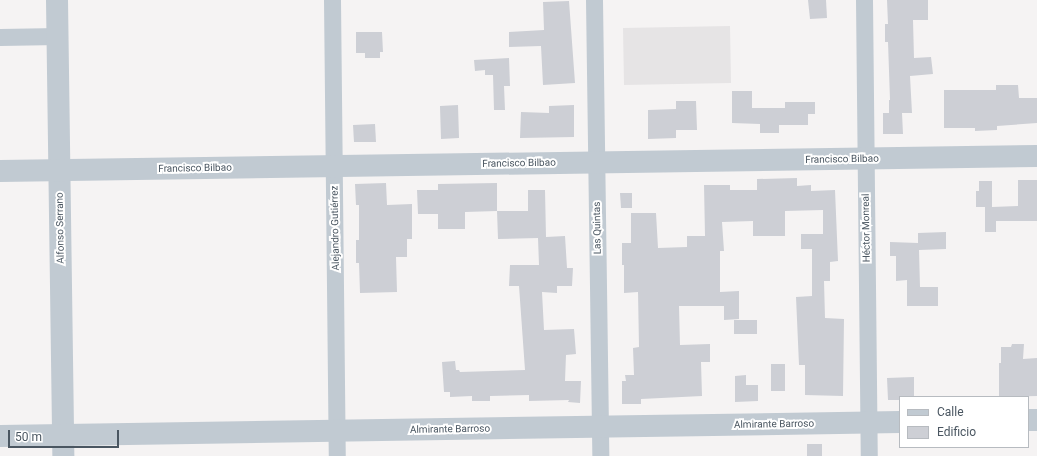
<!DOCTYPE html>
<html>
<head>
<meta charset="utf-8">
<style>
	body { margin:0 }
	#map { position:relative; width:1037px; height:456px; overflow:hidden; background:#f5f3f3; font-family:Roboto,sans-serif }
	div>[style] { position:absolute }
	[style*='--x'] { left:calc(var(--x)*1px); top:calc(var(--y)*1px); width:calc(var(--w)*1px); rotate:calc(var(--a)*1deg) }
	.education>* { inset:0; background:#e6e4e5 }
	.building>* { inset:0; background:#cdcfd5 }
	.minor>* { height:17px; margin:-8.5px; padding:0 8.5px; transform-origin:8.5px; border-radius:8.5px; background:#c1cad2 }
	.tertiary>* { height:22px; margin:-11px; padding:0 11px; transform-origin:11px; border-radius:11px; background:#c1cad2 }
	span { translate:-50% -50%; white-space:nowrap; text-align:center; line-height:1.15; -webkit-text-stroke:4px #fff; paint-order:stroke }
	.street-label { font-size:10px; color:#4a5661 }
	.legend { position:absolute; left:899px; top:396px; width:130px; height:52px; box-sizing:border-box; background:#fff; border:1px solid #b7bbc0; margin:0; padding:5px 7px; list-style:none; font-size:12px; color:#4a5661 }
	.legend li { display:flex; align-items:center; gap:8px; height:20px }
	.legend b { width:20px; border:1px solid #b7bbc0 }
	.scale { position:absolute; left:8px; top:430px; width:111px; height:18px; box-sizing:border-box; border:2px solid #4a5661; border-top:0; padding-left:5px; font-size:12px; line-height:14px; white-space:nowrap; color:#4a5661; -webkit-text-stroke:3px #fff; paint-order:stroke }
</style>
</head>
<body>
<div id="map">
	<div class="education">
		<i style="clip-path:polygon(730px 26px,731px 83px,624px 85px,623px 28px)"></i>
	</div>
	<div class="building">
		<i style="clip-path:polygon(808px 0,826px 0,827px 18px,810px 19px)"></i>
		<i style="clip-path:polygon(887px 0,928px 0,928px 20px,913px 20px,914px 58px,931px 57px,933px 74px,910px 76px,912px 113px,902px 113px,903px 134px,883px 134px,883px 113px,889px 113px,889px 100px,890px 100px,888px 42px,885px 42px,885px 24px,888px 24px)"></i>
		<i style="clip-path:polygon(569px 1px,575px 83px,543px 85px,541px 46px,509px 47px,509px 32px,544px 30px,543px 2px)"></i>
		<i style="clip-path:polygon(356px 32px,382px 32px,383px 52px,380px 52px,380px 58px,365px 58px,365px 53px,356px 53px)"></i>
		<i style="clip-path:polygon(509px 58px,510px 86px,504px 86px,505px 110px,494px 110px,493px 75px,485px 75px,485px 70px,475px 71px,474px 60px)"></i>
		<i style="clip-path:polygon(996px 85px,1018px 85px,1019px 98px,1037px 98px,1037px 123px,997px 126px,997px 130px,975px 131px,975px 128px,944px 128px,944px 90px,996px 90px)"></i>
		<i style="clip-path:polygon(732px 91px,752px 91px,752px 108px,785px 108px,785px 102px,815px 102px,815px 114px,808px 114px,808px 125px,779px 125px,779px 133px,760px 133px,760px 124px,732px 123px)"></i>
		<i style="clip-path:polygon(676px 101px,696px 101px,697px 130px,676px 130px,676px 138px,648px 139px,648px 110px,676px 109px)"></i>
		<i style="clip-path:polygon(458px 105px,459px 138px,441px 139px,440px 106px)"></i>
		<i style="clip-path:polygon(574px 105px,574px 137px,520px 138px,521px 112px,549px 113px,549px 106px)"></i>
		<i style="clip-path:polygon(375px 124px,376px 142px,354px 142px,353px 125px)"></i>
		<i style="clip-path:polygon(797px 178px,797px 186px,811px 185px,811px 191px,835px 190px,838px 261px,830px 262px,830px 281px,824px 281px,825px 318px,844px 319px,843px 396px,805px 395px,805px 365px,799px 365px,796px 297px,812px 296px,812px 249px,801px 249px,801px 234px,823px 234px,823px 210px,785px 211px,785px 236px,753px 236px,753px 221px,722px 222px,724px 251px,720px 251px,720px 292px,739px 291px,739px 319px,724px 320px,724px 306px,679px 306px,680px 345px,710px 344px,710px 362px,701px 362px,702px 396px,641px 399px,641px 404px,622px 404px,622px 381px,626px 381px,625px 375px,634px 375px,633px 348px,639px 347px,638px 292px,624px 293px,624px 265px,622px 265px,622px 243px,631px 243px,631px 213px,656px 213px,658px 248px,687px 247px,687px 236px,705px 236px,704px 185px,730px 185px,730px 190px,757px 190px,757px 179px)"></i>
		<i style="clip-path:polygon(1018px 180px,1037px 180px,1037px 221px,996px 221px,996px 232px,985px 232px,985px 207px,989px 207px,976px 207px,976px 191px,979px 191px,979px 181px,992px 181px,992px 207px,1018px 206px)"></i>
		<i style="clip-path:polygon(386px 183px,387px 205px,412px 204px,412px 239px,407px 239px,407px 257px,396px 257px,397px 292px,360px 293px,359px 263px,356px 263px,356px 240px,359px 240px,359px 205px,356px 205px,355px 184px)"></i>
		<i style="clip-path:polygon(497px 183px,497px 211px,465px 212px,465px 229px,438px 229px,438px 214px,418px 214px,417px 190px,438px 190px,438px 184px)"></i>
		<i style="clip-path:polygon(528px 190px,545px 190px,546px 237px,565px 236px,567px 268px,573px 268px,572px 286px,557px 286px,557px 293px,542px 292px,544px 330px,574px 329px,576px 354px,566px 355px,565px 381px,581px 381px,580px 403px,568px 402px,569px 400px,529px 401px,529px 395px,490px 396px,490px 401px,472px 401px,472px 396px,450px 397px,450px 392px,444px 392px,442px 362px,455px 361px,456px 370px,459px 370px,460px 372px,525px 370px,519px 286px,509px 286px,510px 265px,539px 265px,538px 238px,498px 239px,497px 211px,528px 211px)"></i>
		<i style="clip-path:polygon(620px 193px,632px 193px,632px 208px,621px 208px)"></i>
		<i style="clip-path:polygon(946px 232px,946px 249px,919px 250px,920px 287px,938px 287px,938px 306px,907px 306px,907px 280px,896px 281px,896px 256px,890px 256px,890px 242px,918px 243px,918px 233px)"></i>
		<i style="clip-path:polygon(734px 320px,757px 320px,757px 334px,734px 334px)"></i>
		<i style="clip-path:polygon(1012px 344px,1024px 344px,1023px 359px,1037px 358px,1037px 396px,999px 397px,999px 363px,1001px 363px,1001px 347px,1011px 347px)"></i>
		<i style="clip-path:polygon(771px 364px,785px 364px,785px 391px,771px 391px)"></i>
		<i style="clip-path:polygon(746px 375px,746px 385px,758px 385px,758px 401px,735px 402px,735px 376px)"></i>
		<i style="clip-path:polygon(914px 377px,914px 397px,900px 397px,900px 400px,888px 400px,887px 378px)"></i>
		<i style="clip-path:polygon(807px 444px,822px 444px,822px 456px,807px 456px)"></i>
	</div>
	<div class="minor">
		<i style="--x:332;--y:0;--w:456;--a:89.4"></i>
		<i style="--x:594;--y:0;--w:456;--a:89.2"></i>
		<i style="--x:864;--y:0;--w:456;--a:89.4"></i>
		<i style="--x:0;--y:37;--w:58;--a:-1"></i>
	</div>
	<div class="tertiary">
		<i style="--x:57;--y:0;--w:456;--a:89.2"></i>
		<i style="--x:0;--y:171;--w:1037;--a:-0.83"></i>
		<i style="--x:1028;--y:420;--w:9;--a:0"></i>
		<i style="--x:0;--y:436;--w:900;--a:-0.89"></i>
	</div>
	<div class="street-label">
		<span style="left:842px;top:159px;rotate:-1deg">Francisco Bilbao</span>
		<span style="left:519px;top:163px;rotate:-1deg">Francisco Bilbao</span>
		<span style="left:195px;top:168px;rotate:-1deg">Francisco Bilbao</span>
		<span style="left:60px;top:228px;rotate:-91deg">Alfonso Serrano</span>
		<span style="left:335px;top:228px;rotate:-91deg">Alejandro Gutiérrez</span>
		<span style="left:597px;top:228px;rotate:-91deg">Las Quintas</span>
		<span style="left:866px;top:228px;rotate:-91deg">Héctor Monreal</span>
		<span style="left:774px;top:424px;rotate:-1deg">Almirante Barroso</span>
		<span style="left:450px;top:429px;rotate:-1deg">Almirante Barroso</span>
	</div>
	<ul class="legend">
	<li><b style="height:5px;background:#c1cad2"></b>Calle</li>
	<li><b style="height:11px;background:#cdcfd5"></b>Edificio</li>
	</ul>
	<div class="scale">50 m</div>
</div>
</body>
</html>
